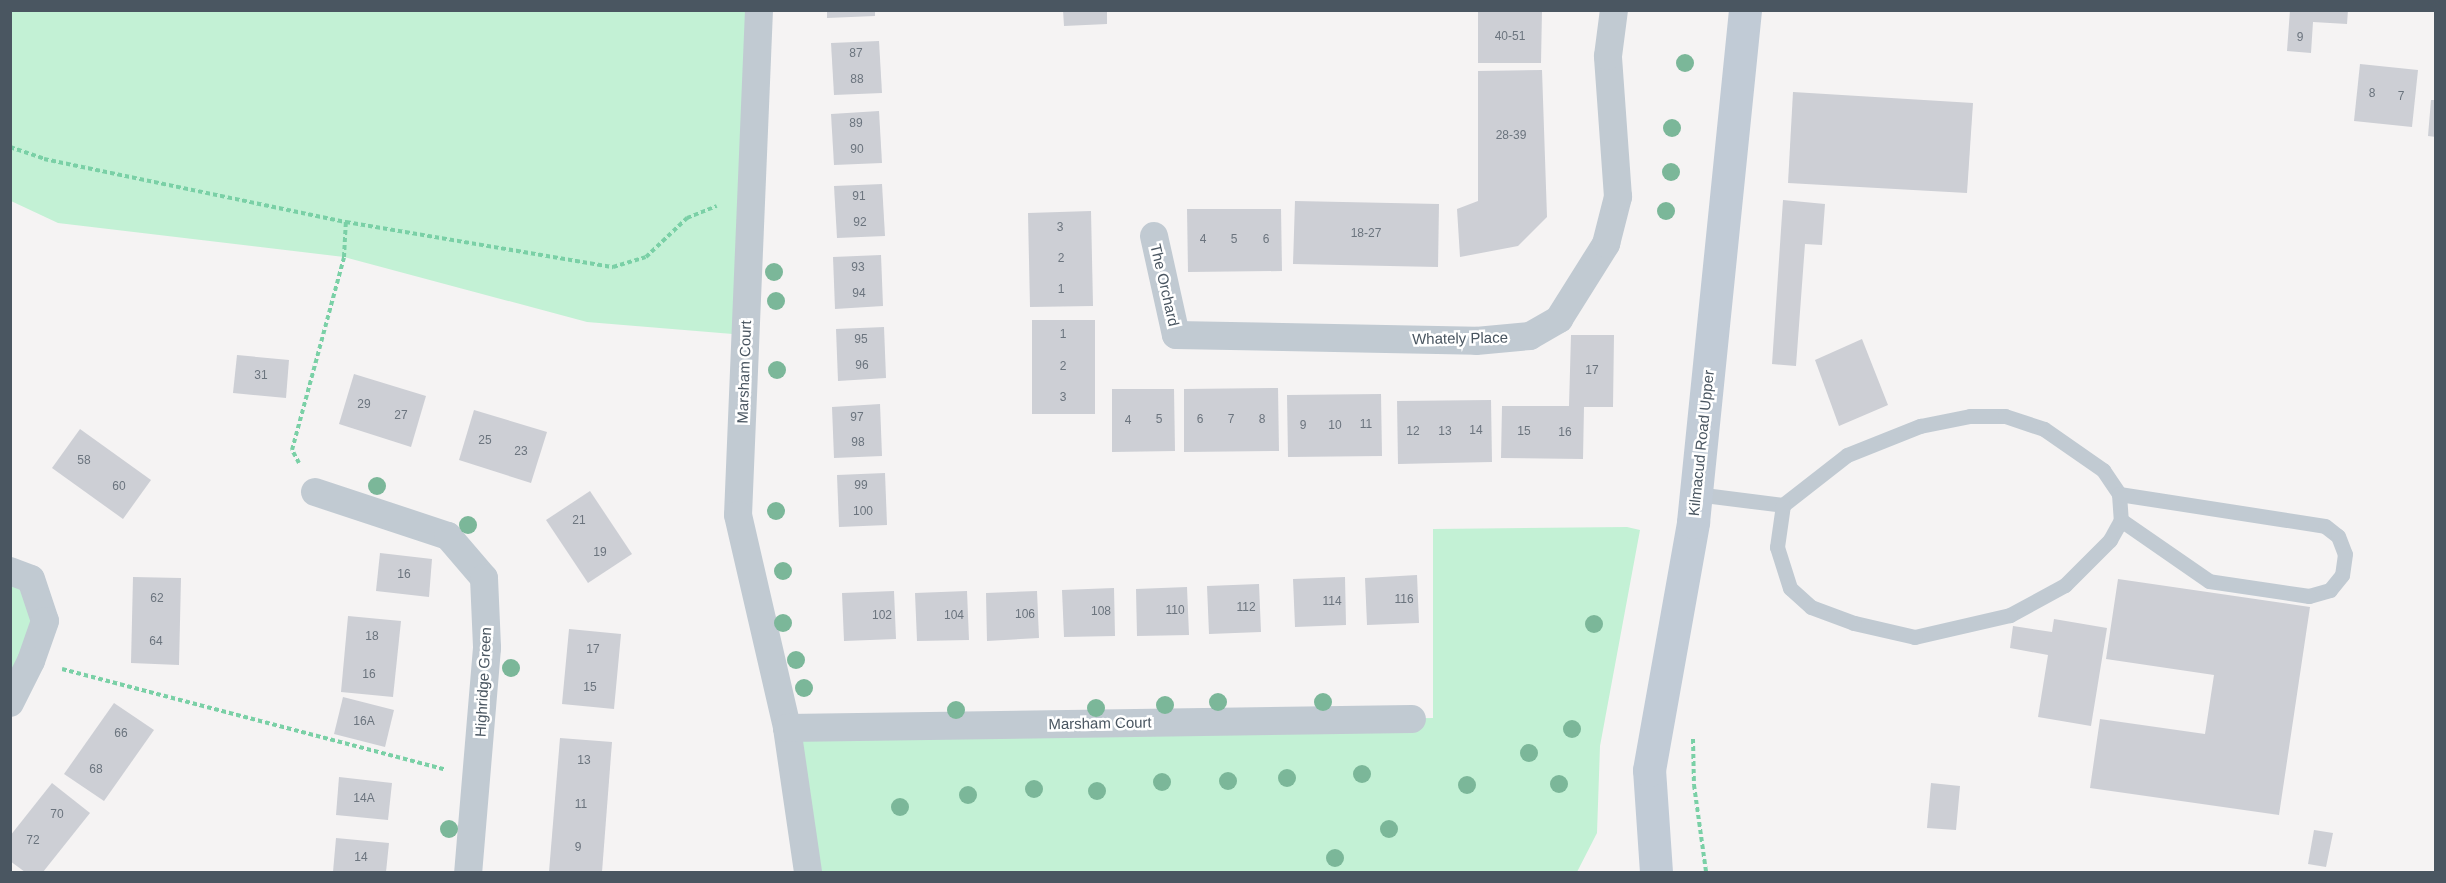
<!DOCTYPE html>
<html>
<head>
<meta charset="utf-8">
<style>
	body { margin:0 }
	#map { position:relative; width:2446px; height:883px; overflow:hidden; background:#f5f3f3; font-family:Arial,sans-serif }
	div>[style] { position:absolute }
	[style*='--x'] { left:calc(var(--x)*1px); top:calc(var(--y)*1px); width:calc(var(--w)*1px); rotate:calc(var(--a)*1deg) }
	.green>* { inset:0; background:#c3f1d5 }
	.building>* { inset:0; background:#cdcfd5 }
	.path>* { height:4px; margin-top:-2px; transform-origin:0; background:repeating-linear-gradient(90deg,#7ad0a6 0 4.5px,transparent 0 7.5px) }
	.lane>* { height:15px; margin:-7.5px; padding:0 7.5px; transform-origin:7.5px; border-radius:7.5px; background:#c1cad2 }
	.street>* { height:28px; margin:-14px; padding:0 14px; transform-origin:14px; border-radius:14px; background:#c1cad2 }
	.secondary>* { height:33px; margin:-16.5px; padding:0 16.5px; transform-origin:16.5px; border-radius:16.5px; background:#c1cbd6 }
	.trees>* { width:18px; height:18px; margin:-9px; border-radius:50%; background:#7bb799 }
	span { translate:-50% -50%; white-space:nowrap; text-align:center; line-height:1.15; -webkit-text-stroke:5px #fff; paint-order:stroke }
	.number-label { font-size:12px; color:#6b747e }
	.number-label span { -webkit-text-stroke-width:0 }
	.street-label { font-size:15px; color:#4a5661 }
	.frame { position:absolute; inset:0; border:12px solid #4a5661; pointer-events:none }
</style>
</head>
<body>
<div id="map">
	<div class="green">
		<i style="clip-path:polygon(11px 11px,759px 11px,745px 335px,587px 322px,344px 257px,58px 223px,11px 201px)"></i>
		<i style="clip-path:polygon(1627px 527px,1640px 530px,1600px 746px,1597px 833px,1577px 872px,808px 872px,787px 728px,1433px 718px,1433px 529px)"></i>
		<i style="clip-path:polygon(11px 571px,44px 621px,11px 702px)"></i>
	</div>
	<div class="building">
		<i style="clip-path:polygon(827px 10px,875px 10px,875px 16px,827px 18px)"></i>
		<i style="clip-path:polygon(1063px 10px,1107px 10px,1107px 24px,1064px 26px)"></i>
		<i style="clip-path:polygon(1478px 10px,1542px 10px,1541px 63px,1478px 63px)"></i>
		<i style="clip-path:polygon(2290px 10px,2348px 10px,2347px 24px,2313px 22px,2311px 53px,2287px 51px)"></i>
		<i style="clip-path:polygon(879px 41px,882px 93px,834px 95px,831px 43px)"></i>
		<i style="clip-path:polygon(2360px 64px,2418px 70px,2412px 127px,2354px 121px)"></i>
		<i style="clip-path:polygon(1542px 70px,1547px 217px,1518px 246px,1460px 257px,1457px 209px,1478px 201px,1478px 71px)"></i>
		<i style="clip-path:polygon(1793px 92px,1973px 103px,1967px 193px,1788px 183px)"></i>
		<i style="clip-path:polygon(2431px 100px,2436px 100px,2436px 137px,2428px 136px)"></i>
		<i style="clip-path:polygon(879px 111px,882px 163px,834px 165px,831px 114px)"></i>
		<i style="clip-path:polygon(882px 184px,885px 236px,837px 238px,834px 186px)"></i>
		<i style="clip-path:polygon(1783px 200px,1825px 204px,1822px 245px,1805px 244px,1796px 366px,1772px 364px)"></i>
		<i style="clip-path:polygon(1295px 201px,1439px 204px,1438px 267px,1293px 264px)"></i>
		<i style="clip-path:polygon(1187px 209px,1281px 209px,1282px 271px,1188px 272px)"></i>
		<i style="clip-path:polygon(1091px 211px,1093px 306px,1030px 307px,1028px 213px)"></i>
		<i style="clip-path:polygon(881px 255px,883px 306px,835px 309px,833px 257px)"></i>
		<i style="clip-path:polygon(1032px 320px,1095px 320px,1095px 414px,1032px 414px)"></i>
		<i style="clip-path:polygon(884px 327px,886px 378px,838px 381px,836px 329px)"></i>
		<i style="clip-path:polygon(1571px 335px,1614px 335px,1613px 407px,1584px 407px,1583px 459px,1501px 458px,1502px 406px,1569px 406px)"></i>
		<i style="clip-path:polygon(1862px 339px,1888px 405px,1839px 426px,1815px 360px)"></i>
		<i style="clip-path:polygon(237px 355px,289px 360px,286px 398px,233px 393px)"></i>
		<i style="clip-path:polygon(354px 374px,426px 396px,411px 447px,339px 424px)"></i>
		<i style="clip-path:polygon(1278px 388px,1279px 451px,1184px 452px,1184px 389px)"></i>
		<i style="clip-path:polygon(1112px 389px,1174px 389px,1175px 451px,1112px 452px)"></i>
		<i style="clip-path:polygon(1381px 394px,1382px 456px,1288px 457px,1287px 395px)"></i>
		<i style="clip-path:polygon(1491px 400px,1492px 462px,1398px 464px,1397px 401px)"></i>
		<i style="clip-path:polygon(880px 404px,882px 456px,834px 458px,832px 407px)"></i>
		<i style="clip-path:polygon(474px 410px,547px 432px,531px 483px,459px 460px)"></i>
		<i style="clip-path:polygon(80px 429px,151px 480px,123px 519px,52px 468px)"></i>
		<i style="clip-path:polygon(885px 473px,887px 525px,839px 527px,837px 475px)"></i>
		<i style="clip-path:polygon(590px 491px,632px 554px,588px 583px,546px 520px)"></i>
		<i style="clip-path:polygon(380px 553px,432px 559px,429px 597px,376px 591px)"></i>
		<i style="clip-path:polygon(1417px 575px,1419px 623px,1367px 625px,1365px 578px)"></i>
		<i style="clip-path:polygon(133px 577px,181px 578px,179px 665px,131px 663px)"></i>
		<i style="clip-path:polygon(1345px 577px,1346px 625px,1295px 627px,1293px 579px)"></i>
		<i style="clip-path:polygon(2118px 579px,2310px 607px,2279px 815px,2090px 788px,2100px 719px,2205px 734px,2214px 675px,2106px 659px)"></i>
		<i style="clip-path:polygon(1259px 584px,1261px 632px,1209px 634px,1207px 586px)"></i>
		<i style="clip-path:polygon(1187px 587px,1189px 635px,1137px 636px,1136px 589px)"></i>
		<i style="clip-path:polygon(1114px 588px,1115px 636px,1064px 637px,1062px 590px)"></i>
		<i style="clip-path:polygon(894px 591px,896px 639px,844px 641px,842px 593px)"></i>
		<i style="clip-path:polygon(967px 591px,969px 640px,917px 641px,915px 593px)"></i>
		<i style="clip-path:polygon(1037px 591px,1039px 638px,987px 641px,986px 593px)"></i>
		<i style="clip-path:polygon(348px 616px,401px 621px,393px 697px,341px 692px)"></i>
		<i style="clip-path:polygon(2054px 619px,2107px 628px,2091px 726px,2038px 717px,2048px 655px,2010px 648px,2013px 626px,2052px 632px)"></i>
		<i style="clip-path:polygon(569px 629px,621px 634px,614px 709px,562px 704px)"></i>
		<i style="clip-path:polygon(343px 697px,394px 710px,385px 747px,334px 734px)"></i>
		<i style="clip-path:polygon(114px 703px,154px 730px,104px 801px,64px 774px)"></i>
		<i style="clip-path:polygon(560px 738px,612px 742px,602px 872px,549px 872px)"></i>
		<i style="clip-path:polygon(339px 777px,392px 783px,388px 820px,336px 815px)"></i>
		<i style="clip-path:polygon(52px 783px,90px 813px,43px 872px,25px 872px,10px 861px,10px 836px)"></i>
		<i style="clip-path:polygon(1931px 783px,1960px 786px,1956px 830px,1927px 828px)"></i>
		<i style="clip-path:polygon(2314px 830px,2333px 833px,2326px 867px,2308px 864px)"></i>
		<i style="clip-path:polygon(336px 838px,389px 843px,386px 872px,333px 872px)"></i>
	</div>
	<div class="path">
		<i style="--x:10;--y:147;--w:36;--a:19"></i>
		<i style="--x:44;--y:159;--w:309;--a:11.8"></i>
		<i style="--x:346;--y:222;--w:271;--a:9.6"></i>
		<i style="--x:613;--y:267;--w:34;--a:-17"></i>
		<i style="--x:646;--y:257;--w:57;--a:-43.6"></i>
		<i style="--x:687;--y:218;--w:32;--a:-22"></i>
		<i style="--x:299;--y:463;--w:15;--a:-118"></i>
		<i style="--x:292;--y:450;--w:200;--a:-74.9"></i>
		<i style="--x:344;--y:257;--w:35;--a:-87"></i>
		<i style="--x:62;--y:669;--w:395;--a:14.7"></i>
		<i style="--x:1693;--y:739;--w:46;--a:88.8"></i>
		<i style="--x:1694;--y:785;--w:88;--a:82.1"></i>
	</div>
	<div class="lane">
		<i style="--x:1696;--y:494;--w:88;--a:7.2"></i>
		<i style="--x:1783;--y:505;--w:81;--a:-38"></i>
		<i style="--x:1847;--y:455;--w:79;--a:-21.7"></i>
		<i style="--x:1920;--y:426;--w:51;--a:-11.3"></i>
		<i style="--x:1970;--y:416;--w:35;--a:0"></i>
		<i style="--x:2005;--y:416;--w:41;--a:18.4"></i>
		<i style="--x:2044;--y:429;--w:72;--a:34.8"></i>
		<i style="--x:2103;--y:470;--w:29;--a:56"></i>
		<i style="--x:2119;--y:494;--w:26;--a:86"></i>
		<i style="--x:2121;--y:520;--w:23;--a:119"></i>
		<i style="--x:2110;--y:540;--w:64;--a:135"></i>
		<i style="--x:2065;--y:585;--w:63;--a:151.4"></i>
		<i style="--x:2010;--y:615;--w:98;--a:167"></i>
		<i style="--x:1915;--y:637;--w:63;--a:-167.1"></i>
		<i style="--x:1854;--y:623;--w:46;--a:-159.6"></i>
		<i style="--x:1811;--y:607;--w:28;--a:-138"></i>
		<i style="--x:1790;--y:588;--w:43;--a:-107.6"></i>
		<i style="--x:1777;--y:547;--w:42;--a:-81.9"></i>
		<i style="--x:2119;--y:494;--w:208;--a:8.8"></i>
		<i style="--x:2325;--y:526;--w:16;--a:38"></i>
		<i style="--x:2338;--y:536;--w:19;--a:69"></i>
		<i style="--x:2345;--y:554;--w:21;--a:98"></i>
		<i style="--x:2342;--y:575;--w:19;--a:129"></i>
		<i style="--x:2330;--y:590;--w:22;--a:164"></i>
		<i style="--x:2309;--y:596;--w:101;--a:-171.5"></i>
		<i style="--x:2209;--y:581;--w:107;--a:-145.3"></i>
	</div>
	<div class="street">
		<i style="--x:759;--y:10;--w:505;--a:92.38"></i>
		<i style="--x:738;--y:515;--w:219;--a:77"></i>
		<i style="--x:787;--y:728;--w:146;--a:81.7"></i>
		<i style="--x:1154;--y:236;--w:101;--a:77.5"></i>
		<i style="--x:1176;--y:335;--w:300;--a:1.1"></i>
		<i style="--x:1476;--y:341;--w:54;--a:-5.3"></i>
		<i style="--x:1530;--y:336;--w:34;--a:-30"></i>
		<i style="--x:1559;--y:319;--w:89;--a:-57.9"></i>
		<i style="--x:1606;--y:244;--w:49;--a:-75.7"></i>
		<i style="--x:1618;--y:197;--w:141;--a:-94.1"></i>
		<i style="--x:1608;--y:56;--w:46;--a:-82.6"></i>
		<i style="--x:315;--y:492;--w:140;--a:18.3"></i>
		<i style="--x:448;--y:536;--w:55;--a:49.4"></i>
		<i style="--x:484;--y:578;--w:70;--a:87.5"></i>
		<i style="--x:487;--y:648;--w:225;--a:94.8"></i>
		<i style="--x:10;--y:571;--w:22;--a:21"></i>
		<i style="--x:31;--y:579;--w:44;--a:71.6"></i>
		<i style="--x:45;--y:621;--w:42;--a:109.3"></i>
		<i style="--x:31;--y:661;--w:47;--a:116.6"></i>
		<i style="--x:787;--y:728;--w:625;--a:-0.83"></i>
	</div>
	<div class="secondary">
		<i style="--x:1656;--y:872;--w:102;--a:-93.9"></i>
		<i style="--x:1649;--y:770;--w:252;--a:-79.9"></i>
		<i style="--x:1693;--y:522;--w:515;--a:-84.2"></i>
	</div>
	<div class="trees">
		<i style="left:1685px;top:63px"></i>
		<i style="left:1672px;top:128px"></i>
		<i style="left:1671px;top:172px"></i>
		<i style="left:1666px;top:211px"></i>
		<i style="left:774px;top:272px"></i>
		<i style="left:776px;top:301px"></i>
		<i style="left:777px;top:370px"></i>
		<i style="left:377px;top:486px"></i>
		<i style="left:776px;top:511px"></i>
		<i style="left:468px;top:525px"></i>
		<i style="left:783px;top:571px"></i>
		<i style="left:783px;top:623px"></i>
		<i style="left:1594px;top:624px"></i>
		<i style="left:796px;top:660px"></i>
		<i style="left:511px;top:668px"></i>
		<i style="left:804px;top:688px"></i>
		<i style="left:1218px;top:702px"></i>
		<i style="left:1323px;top:702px"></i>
		<i style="left:1165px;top:705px"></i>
		<i style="left:1096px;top:708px"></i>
		<i style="left:956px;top:710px"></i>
		<i style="left:1572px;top:729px"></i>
		<i style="left:1529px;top:753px"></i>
		<i style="left:1362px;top:774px"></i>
		<i style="left:1287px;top:778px"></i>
		<i style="left:1228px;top:781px"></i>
		<i style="left:1162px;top:782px"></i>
		<i style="left:1559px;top:784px"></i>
		<i style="left:1467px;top:785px"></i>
		<i style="left:1034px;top:789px"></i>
		<i style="left:1097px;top:791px"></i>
		<i style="left:968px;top:795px"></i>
		<i style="left:900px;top:807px"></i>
		<i style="left:449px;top:829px"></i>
		<i style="left:1389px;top:829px"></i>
		<i style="left:1335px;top:858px"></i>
	</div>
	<div class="number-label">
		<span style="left:1510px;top:37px">40-51</span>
		<span style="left:2300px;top:38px">9</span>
		<span style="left:856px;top:54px">87</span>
		<span style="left:857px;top:80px">88</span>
		<span style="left:2372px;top:94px">8</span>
		<span style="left:2401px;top:97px">7</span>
		<span style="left:856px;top:124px">89</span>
		<span style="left:1511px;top:136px">28-39</span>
		<span style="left:857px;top:150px">90</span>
		<span style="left:859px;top:197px">91</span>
		<span style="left:860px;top:223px">92</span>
		<span style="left:1060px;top:228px">3</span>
		<span style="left:1366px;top:234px">18-27</span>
		<span style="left:1203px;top:240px">4</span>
		<span style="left:1234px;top:240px">5</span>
		<span style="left:1266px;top:240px">6</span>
		<span style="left:1061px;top:259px">2</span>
		<span style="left:858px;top:268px">93</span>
		<span style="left:1061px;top:290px">1</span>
		<span style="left:859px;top:294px">94</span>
		<span style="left:1063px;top:335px">1</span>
		<span style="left:861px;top:340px">95</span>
		<span style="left:862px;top:366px">96</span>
		<span style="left:1063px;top:367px">2</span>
		<span style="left:1592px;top:371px">17</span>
		<span style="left:261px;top:376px">31</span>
		<span style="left:1063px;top:398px">3</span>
		<span style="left:364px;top:405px">29</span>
		<span style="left:401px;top:416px">27</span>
		<span style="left:857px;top:418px">97</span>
		<span style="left:1159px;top:420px">5</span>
		<span style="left:1200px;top:420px">6</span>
		<span style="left:1231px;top:420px">7</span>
		<span style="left:1262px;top:420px">8</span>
		<span style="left:1128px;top:421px">4</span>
		<span style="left:1366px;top:425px">11</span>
		<span style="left:1303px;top:426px">9</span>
		<span style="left:1335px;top:426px">10</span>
		<span style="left:1476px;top:431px">14</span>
		<span style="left:1413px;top:432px">12</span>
		<span style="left:1445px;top:432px">13</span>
		<span style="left:1524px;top:432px">15</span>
		<span style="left:1565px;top:433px">16</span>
		<span style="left:485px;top:441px">25</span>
		<span style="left:858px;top:443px">98</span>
		<span style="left:521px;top:452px">23</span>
		<span style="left:84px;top:461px">58</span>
		<span style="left:861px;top:486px">99</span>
		<span style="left:119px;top:487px">60</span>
		<span style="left:863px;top:512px">100</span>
		<span style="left:579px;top:521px">21</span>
		<span style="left:600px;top:553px">19</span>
		<span style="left:404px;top:575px">16</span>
		<span style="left:157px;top:599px">62</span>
		<span style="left:1404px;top:600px">116</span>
		<span style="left:1332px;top:602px">114</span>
		<span style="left:1246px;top:608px">112</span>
		<span style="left:1175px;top:611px">110</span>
		<span style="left:1101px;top:612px">108</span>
		<span style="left:1025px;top:615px">106</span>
		<span style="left:882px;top:616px">102</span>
		<span style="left:954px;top:616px">104</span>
		<span style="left:372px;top:637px">18</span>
		<span style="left:156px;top:642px">64</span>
		<span style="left:593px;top:650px">17</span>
		<span style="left:369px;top:675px">16</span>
		<span style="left:590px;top:688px">15</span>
		<span style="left:364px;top:722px">16A</span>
		<span style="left:121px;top:734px">66</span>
		<span style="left:584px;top:761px">13</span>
		<span style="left:96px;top:770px">68</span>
		<span style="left:364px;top:799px">14A</span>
		<span style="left:581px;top:805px">11</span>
		<span style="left:57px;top:815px">70</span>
		<span style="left:33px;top:841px">72</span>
		<span style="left:578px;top:848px">9</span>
		<span style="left:361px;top:858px">14</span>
	</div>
	<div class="street-label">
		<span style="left:1165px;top:285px;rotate:77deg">The Orchard</span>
		<span style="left:1460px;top:338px;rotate:-1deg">Whately Place</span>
		<span style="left:744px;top:372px;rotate:-88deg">Marsham Court</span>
		<span style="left:1701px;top:443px;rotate:-84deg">Kilmacud Road Upper</span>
		<span style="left:483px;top:682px;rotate:-87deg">Highridge Green</span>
		<span style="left:1100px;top:723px;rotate:-1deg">Marsham Court</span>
	</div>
	<div class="frame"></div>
</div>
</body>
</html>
